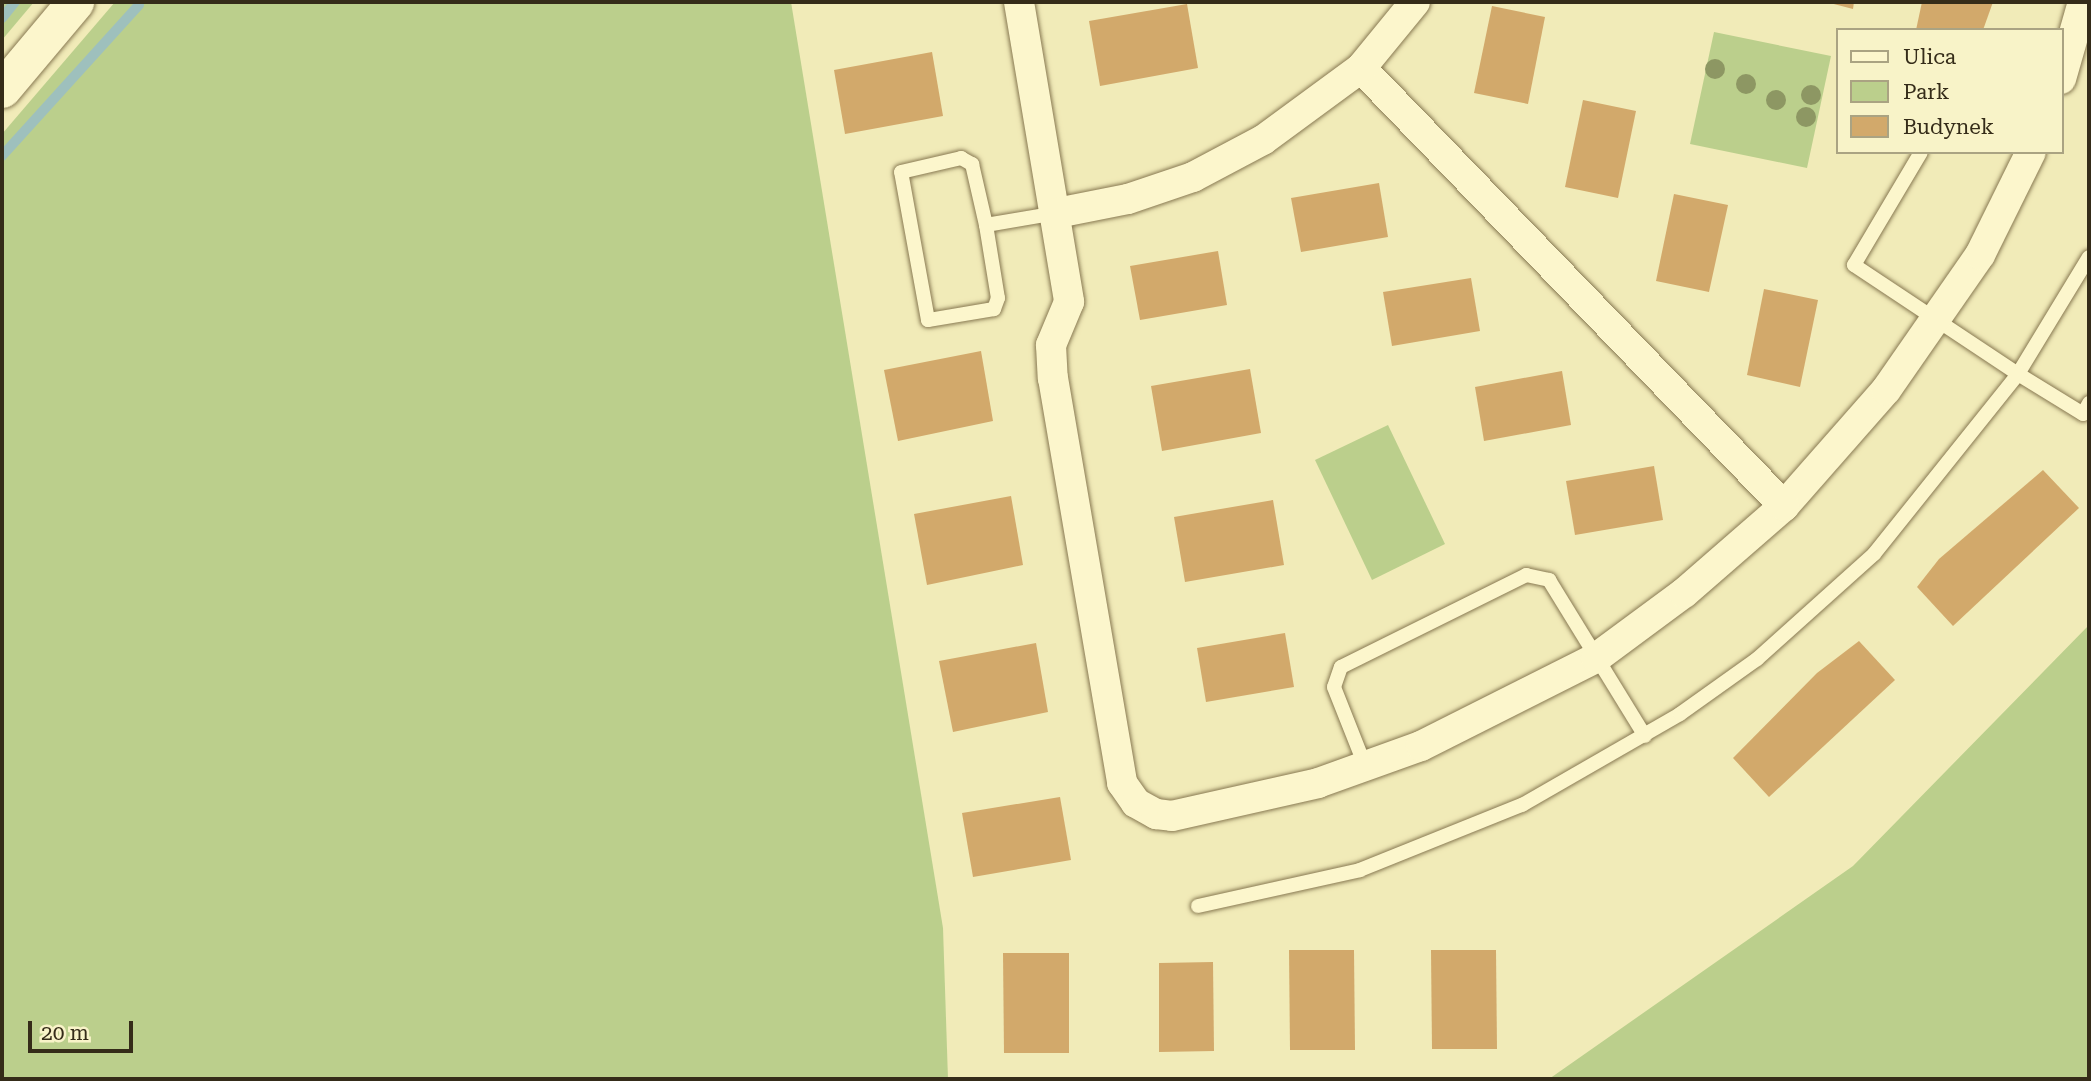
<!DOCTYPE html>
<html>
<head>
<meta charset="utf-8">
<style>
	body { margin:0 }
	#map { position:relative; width:2091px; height:1081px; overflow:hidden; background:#f1ebb8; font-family:"Roboto Serif",serif }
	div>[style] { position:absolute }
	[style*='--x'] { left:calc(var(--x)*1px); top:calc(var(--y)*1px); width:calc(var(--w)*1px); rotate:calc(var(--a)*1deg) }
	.green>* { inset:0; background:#bbcf8c }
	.stream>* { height:10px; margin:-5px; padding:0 5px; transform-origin:5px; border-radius:5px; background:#9ec0bd }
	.building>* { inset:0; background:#d2a96b }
	.roads { filter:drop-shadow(0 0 2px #887952) drop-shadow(0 0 2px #887952) }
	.service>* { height:14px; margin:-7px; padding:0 7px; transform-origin:7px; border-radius:7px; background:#fcf6cc }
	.minor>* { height:30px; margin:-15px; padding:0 15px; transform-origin:15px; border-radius:15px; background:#fcf6cc }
	.tertiary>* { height:37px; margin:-18.5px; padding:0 18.5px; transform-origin:18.5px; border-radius:18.5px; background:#fcf6cc }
	.trees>* { width:20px; height:20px; margin:-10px; border-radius:50%; background:#8d9763 }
	span { translate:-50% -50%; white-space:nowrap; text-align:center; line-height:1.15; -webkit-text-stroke:7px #f8f3c8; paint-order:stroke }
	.frame { position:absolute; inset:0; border:4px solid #352c19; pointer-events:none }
	.legend { position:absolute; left:1836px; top:28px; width:228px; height:126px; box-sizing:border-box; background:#f8f3c8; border:2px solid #aaa382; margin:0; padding:9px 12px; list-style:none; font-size:21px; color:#352c19 }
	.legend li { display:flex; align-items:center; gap:14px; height:35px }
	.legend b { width:35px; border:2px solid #aaa382 }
	.scale { position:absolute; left:28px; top:1021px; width:105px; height:32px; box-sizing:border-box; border:4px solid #352c19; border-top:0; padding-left:9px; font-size:21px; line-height:24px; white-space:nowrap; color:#352c19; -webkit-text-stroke:5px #f8f3c8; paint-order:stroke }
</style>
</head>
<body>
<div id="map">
	<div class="green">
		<i style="clip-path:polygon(2px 2px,34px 2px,2px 40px)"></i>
		<i style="clip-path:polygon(115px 2px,791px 2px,943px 928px,948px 1079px,2px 1079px,2px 134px)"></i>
		<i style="clip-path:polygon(1714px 32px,1831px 56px,1807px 168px,1690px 144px)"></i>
		<i style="clip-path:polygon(1388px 425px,1445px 544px,1372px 580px,1315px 460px)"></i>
		<i style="clip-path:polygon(2089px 625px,2089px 1079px,1549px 1079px,1853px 866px)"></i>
	</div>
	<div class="stream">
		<i style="--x:2;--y:18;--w:21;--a:-51"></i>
		<i style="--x:2;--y:156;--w:204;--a:-47.8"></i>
	</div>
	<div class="building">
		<i style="clip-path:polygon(1826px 2px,1854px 2px,1853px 9px)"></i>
		<i style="clip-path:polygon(1922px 2px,1993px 2px,1983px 30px,1916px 30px)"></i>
		<i style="clip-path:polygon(1187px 4px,1198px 68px,1100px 86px,1089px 21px)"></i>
		<i style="clip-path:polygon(1492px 6px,1545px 17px,1528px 104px,1474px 93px)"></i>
		<i style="clip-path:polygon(932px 52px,943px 116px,845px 134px,834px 70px)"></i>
		<i style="clip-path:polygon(1583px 100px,1636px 111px,1618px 198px,1565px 187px)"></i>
		<i style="clip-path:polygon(1379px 183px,1388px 237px,1301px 252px,1291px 198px)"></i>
		<i style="clip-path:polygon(1674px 194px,1728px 205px,1709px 292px,1656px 281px)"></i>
		<i style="clip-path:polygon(1218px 251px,1227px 305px,1140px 320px,1130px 266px)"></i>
		<i style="clip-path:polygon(1471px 278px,1480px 331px,1392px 346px,1383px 292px)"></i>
		<i style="clip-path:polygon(1764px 289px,1818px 300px,1800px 387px,1747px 375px)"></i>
		<i style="clip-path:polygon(981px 351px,993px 421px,898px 441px,884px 370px)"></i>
		<i style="clip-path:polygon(1250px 369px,1261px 433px,1162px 451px,1151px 386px)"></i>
		<i style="clip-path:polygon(1562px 371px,1571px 425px,1484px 441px,1475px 387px)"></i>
		<i style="clip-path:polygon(1654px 466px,1663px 520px,1575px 535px,1566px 481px)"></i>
		<i style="clip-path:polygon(2043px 470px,2079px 508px,1953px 626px,1917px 587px,1939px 559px)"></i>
		<i style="clip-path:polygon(1011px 496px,1023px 565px,927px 585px,914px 514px)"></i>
		<i style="clip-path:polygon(1273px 500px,1284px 565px,1185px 582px,1174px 517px)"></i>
		<i style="clip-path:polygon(1285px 633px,1294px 687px,1206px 702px,1197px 648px)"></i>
		<i style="clip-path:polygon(1859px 641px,1895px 680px,1769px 797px,1733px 758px,1817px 673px)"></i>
		<i style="clip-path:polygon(1036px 643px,1048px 712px,953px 732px,939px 661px)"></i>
		<i style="clip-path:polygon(1060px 797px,1071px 860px,973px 877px,962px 813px)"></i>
		<i style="clip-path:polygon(1289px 950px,1354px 950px,1355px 1050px,1290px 1050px)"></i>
		<i style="clip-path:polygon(1431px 950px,1496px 950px,1497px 1049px,1432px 1049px)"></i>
		<i style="clip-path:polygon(1003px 953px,1069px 953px,1069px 1053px,1004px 1053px)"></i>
		<i style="clip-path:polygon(1213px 962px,1214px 1051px,1159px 1052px,1159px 963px)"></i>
	</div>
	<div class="roads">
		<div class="service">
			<i style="--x:986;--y:225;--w:74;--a:80.7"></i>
			<i style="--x:998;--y:298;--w:12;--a:110"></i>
			<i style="--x:994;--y:309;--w:67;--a:170.5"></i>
			<i style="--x:928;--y:320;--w:150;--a:-100.3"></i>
			<i style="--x:901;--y:172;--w:62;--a:-13.1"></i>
			<i style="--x:961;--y:158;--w:13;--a:29"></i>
			<i style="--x:972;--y:164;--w:63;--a:77.1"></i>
			<i style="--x:986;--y:225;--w:71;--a:-9.7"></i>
			<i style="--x:2089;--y:257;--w:137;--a:121.3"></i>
			<i style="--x:2018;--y:374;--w:76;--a:31.6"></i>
			<i style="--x:2083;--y:414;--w:13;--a:-61"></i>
			<i style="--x:1366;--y:768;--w:87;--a:-111.6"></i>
			<i style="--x:1334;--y:687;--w:21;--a:-71"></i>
			<i style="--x:1341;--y:667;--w:207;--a:-26.4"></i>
			<i style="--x:1526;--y:575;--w:24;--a:12"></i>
			<i style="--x:1549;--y:580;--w:183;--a:58.4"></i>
			<i style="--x:1198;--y:906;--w:166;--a:-12.5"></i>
			<i style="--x:1360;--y:870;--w:175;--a:-21.9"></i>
			<i style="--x:1522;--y:805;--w:182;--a:-29.9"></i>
			<i style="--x:1680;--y:714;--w:95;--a:-35.5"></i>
			<i style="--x:1757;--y:659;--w:157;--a:-41.9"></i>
			<i style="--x:1874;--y:554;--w:231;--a:-51.3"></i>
			<i style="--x:2018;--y:374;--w:197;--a:-146.4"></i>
			<i style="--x:1854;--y:265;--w:131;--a:-59.3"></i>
		</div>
		<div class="minor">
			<i style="--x:1019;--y:2;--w:304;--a:80.5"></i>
			<i style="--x:1069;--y:302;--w:47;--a:112.7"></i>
			<i style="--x:1051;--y:345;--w:33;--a:87"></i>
			<i style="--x:1053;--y:378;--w:411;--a:80.3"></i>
			<i style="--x:1122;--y:783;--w:24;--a:55"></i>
			<i style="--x:1136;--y:803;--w:23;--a:29"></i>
			<i style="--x:1156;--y:814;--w:16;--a:7"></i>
			<i style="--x:1172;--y:816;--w:150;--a:-12.7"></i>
			<i style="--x:1318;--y:783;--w:109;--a:-19.8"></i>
			<i style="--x:1421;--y:746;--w:196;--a:-26.7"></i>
			<i style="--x:1596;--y:658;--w:109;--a:-36.5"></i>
			<i style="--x:1684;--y:593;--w:133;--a:-41"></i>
			<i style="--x:1784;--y:506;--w:154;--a:-48.7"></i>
			<i style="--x:1886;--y:390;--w:165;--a:-55.2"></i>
			<i style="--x:1980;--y:255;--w:115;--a:-63.7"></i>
			<i style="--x:1361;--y:68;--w:609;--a:46"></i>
			<i style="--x:2061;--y:79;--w:80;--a:-74.1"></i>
			<i style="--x:1057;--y:213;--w:72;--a:-11.2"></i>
			<i style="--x:1128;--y:199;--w:69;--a:-18.7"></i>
			<i style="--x:1193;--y:177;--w:79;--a:-27.9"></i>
			<i style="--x:1263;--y:140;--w:122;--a:-36.3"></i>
			<i style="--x:1361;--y:68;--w:85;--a:-50.7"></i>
		</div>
		<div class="tertiary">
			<i style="--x:2;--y:89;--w:114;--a:-50"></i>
		</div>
	</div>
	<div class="trees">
		<i style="left:1715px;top:69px"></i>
		<i style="left:1746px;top:84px"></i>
		<i style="left:1811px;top:95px"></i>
		<i style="left:1776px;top:100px"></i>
		<i style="left:1806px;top:117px"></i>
	</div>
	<div class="frame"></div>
	<ul class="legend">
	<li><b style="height:9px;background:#fcf6cc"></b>Ulica</li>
	<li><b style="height:19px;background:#bbcf8c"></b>Park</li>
	<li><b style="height:19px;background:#d2a96b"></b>Budynek</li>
	</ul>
	<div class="scale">20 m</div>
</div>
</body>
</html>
